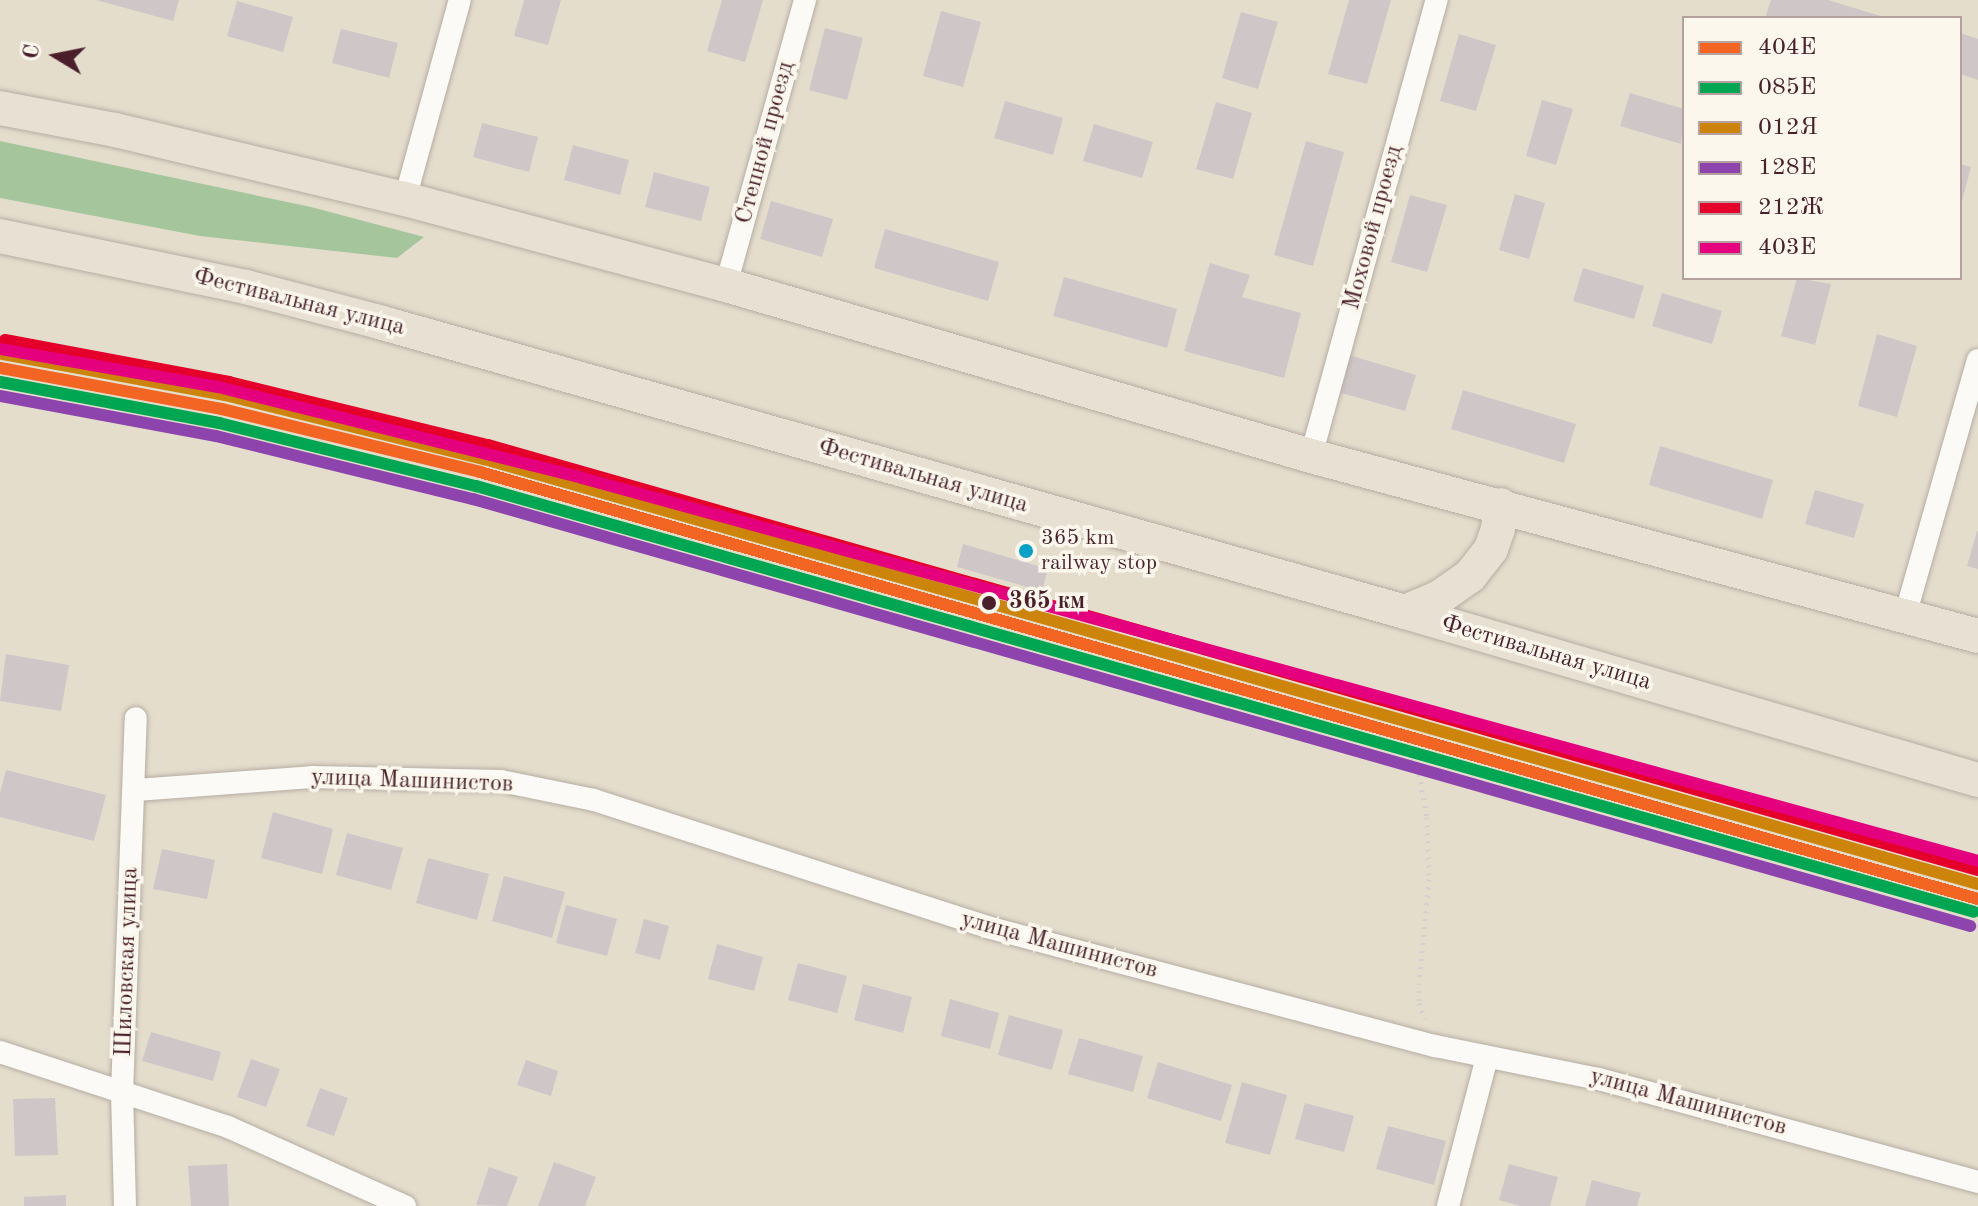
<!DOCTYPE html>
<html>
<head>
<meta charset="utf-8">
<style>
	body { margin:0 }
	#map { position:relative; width:1978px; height:1206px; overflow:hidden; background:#e4ddcc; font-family:"Old Standard TT",serif }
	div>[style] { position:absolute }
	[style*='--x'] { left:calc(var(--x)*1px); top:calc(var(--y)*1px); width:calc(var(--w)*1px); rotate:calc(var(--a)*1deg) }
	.forest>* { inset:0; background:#a5c69d }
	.building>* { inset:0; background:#cfc6c8 }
	.path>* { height:5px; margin-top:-2.5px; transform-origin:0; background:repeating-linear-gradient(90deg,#d5d0cd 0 2px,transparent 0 8px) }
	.roads { filter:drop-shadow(0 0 2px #b6ada3) drop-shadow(0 0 2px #b6ada3) }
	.street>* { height:22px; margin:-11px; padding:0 11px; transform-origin:11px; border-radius:11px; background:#fbfaf7 }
	.primary>* { height:34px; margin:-17px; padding:0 17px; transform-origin:17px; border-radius:17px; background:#e7e0d3 }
	.rail-1>* { height:12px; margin:-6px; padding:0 6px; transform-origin:6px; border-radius:6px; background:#f26522 }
	.rail-2>* { height:12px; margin:-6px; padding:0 6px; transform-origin:6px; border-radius:6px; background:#00a651 }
	.rail-3>* { height:12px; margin:-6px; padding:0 6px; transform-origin:6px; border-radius:6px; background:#cc840b }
	.rail-4>* { height:12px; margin:-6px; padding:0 6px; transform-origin:6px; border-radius:6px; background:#8e44ad }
	.rail-5>* { height:12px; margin:-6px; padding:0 6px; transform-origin:6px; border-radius:6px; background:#e4002b }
	.rail-6>* { height:12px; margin:-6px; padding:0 6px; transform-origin:6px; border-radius:6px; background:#e5007d }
	.dots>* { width:22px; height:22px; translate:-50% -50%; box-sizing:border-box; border:4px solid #fbf7ec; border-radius:50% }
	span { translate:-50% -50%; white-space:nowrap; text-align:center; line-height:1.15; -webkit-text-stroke:7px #fbf7ec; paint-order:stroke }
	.bus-label { font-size:22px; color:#4a1f2b }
	.left { translate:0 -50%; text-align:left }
	.street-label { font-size:24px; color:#4a1f2b }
	.stop-label { font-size:24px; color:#4a1f2b; font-weight:700 }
	.legend { position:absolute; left:1682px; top:16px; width:280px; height:264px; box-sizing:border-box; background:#fbf7ec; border:2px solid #b4a19f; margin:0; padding:10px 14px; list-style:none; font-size:24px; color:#4a1f2b }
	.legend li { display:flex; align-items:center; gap:16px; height:40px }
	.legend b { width:40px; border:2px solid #b4a19f }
	.north { position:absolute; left:16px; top:16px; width:80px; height:80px; -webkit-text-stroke:6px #fbf7ec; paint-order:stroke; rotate:280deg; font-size:22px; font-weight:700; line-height:32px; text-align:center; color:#4a1f2b }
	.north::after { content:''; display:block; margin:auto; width:28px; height:36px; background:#4a1f2b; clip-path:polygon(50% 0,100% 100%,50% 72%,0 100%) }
</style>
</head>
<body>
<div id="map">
	<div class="forest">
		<i style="clip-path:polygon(0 141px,311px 207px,424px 237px,397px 258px,200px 236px,0 198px)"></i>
	</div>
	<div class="building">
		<i style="clip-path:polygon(96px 0,179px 0,173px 21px)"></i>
		<i style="clip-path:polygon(524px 0,561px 0,548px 45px,514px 36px)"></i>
		<i style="clip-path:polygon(722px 0,763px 0,745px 62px,707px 51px)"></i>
		<i style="clip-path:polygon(1349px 0,1391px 0,1367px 84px,1328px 74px)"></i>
		<i style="clip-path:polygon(1771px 0,1828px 0,1887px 18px,1765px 18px)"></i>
		<i style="clip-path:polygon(237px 1px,293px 17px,283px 52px,227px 36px)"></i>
		<i style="clip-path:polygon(941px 11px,981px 22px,963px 87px,923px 76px)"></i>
		<i style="clip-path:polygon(1241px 12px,1278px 22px,1258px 89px,1222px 78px)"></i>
		<i style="clip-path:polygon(825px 28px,863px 38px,847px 100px,809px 90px)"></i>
		<i style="clip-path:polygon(341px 29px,398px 43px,389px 78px,332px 63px)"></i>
		<i style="clip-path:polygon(1960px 33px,1978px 39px,1978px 80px,1960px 74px)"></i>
		<i style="clip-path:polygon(1459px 34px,1496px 45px,1476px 111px,1440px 101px)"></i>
		<i style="clip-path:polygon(1630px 93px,1684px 109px,1681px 144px,1620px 126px)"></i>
		<i style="clip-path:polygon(1542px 100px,1573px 109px,1556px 165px,1526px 156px)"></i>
		<i style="clip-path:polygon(1005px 101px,1063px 118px,1053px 155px,994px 138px)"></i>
		<i style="clip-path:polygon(1216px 102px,1252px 113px,1233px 179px,1196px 169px)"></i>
		<i style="clip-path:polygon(482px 123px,538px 137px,529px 172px,473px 157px)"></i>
		<i style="clip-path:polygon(1094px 124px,1153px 142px,1142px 178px,1083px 161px)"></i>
		<i style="clip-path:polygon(1306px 141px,1344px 152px,1313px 266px,1274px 255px)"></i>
		<i style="clip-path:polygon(573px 145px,629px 160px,620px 195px,564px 180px)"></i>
		<i style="clip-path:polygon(1960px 164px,1971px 167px,1961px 204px,1960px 203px)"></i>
		<i style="clip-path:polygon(654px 172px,710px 187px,701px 221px,645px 207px)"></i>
		<i style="clip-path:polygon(1515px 194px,1545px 203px,1529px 259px,1499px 250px)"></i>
		<i style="clip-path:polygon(1410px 195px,1447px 205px,1427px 272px,1391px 262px)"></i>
		<i style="clip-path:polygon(771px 201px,833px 219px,822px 257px,760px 239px)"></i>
		<i style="clip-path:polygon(885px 229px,999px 262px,988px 301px,874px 268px)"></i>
		<i style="clip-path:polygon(1210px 263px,1250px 275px,1242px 297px,1301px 313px,1284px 378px,1184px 351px)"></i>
		<i style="clip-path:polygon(1583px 268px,1644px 286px,1634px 319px,1573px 301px)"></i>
		<i style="clip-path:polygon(1064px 277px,1177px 309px,1167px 348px,1053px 316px)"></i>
		<i style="clip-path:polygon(1797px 278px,1831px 284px,1815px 345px,1781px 336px)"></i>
		<i style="clip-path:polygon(1662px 293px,1722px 311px,1712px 344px,1652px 326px)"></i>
		<i style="clip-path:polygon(1877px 334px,1917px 346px,1897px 417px,1858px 406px)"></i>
		<i style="clip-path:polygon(1349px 355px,1416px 375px,1405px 411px,1338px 392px)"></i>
		<i style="clip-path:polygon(1463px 390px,1576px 424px,1564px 463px,1451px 429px)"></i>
		<i style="clip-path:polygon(1660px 446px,1773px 480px,1762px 519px,1649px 485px)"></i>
		<i style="clip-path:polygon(1815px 490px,1864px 504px,1854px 538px,1805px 524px)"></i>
		<i style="clip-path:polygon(1977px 531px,1978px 531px,1978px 569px,1967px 566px)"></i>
		<i style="clip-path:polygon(963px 544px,1048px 569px,1042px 591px,957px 567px)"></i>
		<i style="clip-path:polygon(6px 654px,69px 665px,61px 711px,0 701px)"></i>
		<i style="clip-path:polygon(6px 770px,106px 795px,94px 841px,0 817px,0 793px)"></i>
		<i style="clip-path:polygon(273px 812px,333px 829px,322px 874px,261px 858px)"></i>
		<i style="clip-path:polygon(347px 833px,403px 848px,391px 890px,336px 875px)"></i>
		<i style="clip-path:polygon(162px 849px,215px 860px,207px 899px,153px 889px)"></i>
		<i style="clip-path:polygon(428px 858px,489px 874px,477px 920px,416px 903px)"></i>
		<i style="clip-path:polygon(504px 876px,565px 892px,552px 938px,492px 921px)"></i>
		<i style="clip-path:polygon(566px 905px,617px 919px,607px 956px,556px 943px)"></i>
		<i style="clip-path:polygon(644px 919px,669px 926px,660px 960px,635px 953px)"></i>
		<i style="clip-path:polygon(717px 944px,763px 957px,754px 991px,708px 979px)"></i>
		<i style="clip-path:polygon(798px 963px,847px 976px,837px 1013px,788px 1000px)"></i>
		<i style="clip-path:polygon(863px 984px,912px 997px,903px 1033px,854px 1020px)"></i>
		<i style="clip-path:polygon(950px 999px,999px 1013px,990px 1049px,941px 1036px)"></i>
		<i style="clip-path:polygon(1009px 1015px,1063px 1030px,1052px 1070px,998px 1055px)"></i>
		<i style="clip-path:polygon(151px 1032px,221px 1052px,213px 1081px,142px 1061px)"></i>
		<i style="clip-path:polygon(1079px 1038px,1143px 1056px,1133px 1092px,1068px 1074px)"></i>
		<i style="clip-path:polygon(251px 1059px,280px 1069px,266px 1107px,237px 1097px)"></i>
		<i style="clip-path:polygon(526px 1060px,558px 1071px,551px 1096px,517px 1085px)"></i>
		<i style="clip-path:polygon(1158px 1062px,1232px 1085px,1221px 1121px,1147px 1098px)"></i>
		<i style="clip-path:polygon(1242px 1082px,1287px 1095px,1270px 1155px,1225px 1143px)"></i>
		<i style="clip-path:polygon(320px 1088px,348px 1098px,334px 1136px,306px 1126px)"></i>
		<i style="clip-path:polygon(55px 1098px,58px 1155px,15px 1156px,13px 1099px)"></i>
		<i style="clip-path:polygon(1305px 1103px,1354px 1116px,1344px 1152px,1295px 1139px)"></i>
		<i style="clip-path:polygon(1388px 1126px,1446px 1141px,1434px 1185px,1376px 1169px)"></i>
		<i style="clip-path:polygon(554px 1162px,596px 1177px,585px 1206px,538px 1206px)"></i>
		<i style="clip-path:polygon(227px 1164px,229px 1206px,191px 1206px,188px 1166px)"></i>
		<i style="clip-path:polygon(1509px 1164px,1558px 1177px,1550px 1206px,1520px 1206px,1499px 1200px)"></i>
		<i style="clip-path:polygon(489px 1167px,518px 1177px,507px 1206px,476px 1205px)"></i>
		<i style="clip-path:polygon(1592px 1180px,1641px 1193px,1637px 1206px,1585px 1206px)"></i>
		<i style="clip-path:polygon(66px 1195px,66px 1206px,24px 1206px,24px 1197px)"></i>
	</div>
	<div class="path">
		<i style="--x:1405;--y:753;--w:25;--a:56"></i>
		<i style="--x:1419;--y:774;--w:44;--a:79.5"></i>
		<i style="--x:1427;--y:817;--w:62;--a:88.2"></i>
		<i style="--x:1429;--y:879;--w:104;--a:95.5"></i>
		<i style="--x:1419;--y:983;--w:20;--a:90"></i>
		<i style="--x:1419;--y:1003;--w:17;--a:69"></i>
	</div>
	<div class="roads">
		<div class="street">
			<i style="--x:405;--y:199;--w:206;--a:-74.6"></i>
			<i style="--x:726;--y:285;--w:296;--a:-74.5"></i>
			<i style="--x:1311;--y:456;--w:473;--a:-74.6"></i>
			<i style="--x:1905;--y:616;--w:266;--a:-74.1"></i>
			<i style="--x:136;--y:790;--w:176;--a:-4.2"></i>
			<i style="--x:312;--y:777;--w:189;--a:1.2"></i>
			<i style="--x:501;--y:781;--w:95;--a:11.5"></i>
			<i style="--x:594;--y:800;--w:413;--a:17.9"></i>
			<i style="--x:987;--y:927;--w:464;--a:14.9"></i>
			<i style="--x:1435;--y:1046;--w:167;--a:11.4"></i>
			<i style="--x:1599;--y:1079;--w:393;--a:15.2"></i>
			<i style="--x:0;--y:1052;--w:240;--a:18.2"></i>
			<i style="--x:228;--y:1127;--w:194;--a:24.1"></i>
			<i style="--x:125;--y:1206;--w:113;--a:-91.5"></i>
			<i style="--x:122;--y:1093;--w:375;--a:-87.9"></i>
			<i style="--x:1448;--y:1206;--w:154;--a:-75.3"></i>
		</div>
		<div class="primary">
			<i style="--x:0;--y:108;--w:117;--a:10.8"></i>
			<i style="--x:115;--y:130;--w:298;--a:13.4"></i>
			<i style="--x:405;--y:199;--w:332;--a:15"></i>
			<i style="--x:726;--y:285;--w:609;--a:16.29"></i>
			<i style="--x:1311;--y:456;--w:691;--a:15.1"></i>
			<i style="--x:0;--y:236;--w:251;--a:11.7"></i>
			<i style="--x:246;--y:287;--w:138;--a:14.7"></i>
			<i style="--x:379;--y:322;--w:1066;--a:15.78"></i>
			<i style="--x:1405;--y:612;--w:597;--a:16.34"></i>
			<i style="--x:1405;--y:612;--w:38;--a:-23"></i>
			<i style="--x:1440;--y:597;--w:37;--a:-35"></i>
			<i style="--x:1470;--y:576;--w:34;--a:-52"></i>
			<i style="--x:1491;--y:549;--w:21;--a:-71"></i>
			<i style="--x:1498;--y:529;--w:24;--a:-83"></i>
		</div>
	</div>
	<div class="rail-1">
		<i style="--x:0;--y:368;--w:226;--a:10.5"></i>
		<i style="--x:222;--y:409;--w:266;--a:13.7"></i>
		<i style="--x:480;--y:472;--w:1558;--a:15.91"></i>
	</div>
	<div class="rail-2">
		<i style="--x:0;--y:382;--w:223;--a:10.6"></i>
		<i style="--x:219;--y:423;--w:265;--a:13.8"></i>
		<i style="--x:476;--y:486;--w:1557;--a:15.87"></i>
	</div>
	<div class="rail-3">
		<i style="--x:3;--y:354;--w:226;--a:10.5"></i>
		<i style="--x:225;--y:395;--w:267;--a:13.9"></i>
		<i style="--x:484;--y:459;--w:1553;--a:15.88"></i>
	</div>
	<div class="rail-4">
		<i style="--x:0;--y:396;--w:220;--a:10.5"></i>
		<i style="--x:216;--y:436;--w:265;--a:13.8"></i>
		<i style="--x:473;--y:499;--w:1557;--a:15.92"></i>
	</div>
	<div class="rail-5">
		<i style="--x:5;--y:340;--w:228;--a:10.6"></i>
		<i style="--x:229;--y:382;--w:267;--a:13.7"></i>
		<i style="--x:488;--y:445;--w:1549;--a:15.92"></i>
	</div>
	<div class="rail-6">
		<i style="--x:0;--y:349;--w:221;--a:9.9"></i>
		<i style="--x:218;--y:387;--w:375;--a:14"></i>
		<i style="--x:582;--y:478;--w:1448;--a:15.34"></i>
	</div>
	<div class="dots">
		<i style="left:1026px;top:551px;background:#04a2c6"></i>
		<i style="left:989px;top:603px;background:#4a1f2b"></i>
	</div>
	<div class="bus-label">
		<span class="left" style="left:1041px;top:551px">365 km<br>railway stop</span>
	</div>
	<div class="street-label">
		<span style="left:766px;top:143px;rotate:-75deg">Степной проезд</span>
		<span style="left:1374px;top:228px;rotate:-75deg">Моховой проезд</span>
		<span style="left:299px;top:303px;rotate:14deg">Фестивальная улица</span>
		<span style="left:923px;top:477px;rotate:16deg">Фестивальная улица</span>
		<span style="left:1546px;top:654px;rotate:16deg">Фестивальная улица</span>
		<span style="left:412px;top:782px;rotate:2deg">улица Машинистов</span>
		<span style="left:1059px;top:946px;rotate:15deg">улица Машинистов</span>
		<span style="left:128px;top:962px;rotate:-88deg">Шиловская улица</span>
		<span style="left:1688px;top:1103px;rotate:15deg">улица Машинистов</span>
	</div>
	<div class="stop-label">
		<span class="left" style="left:1009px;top:603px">365 км</span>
	</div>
	<ul class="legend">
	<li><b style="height:10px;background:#f26522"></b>404Е</li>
	<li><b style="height:10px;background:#00a651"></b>085Е</li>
	<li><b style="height:10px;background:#cc840b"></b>012Я</li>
	<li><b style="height:10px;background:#8e44ad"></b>128Е</li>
	<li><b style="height:10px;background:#e4002b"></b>212Ж</li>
	<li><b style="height:10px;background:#e5007d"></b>403Е</li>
	</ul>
	<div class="north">С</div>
</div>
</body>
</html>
